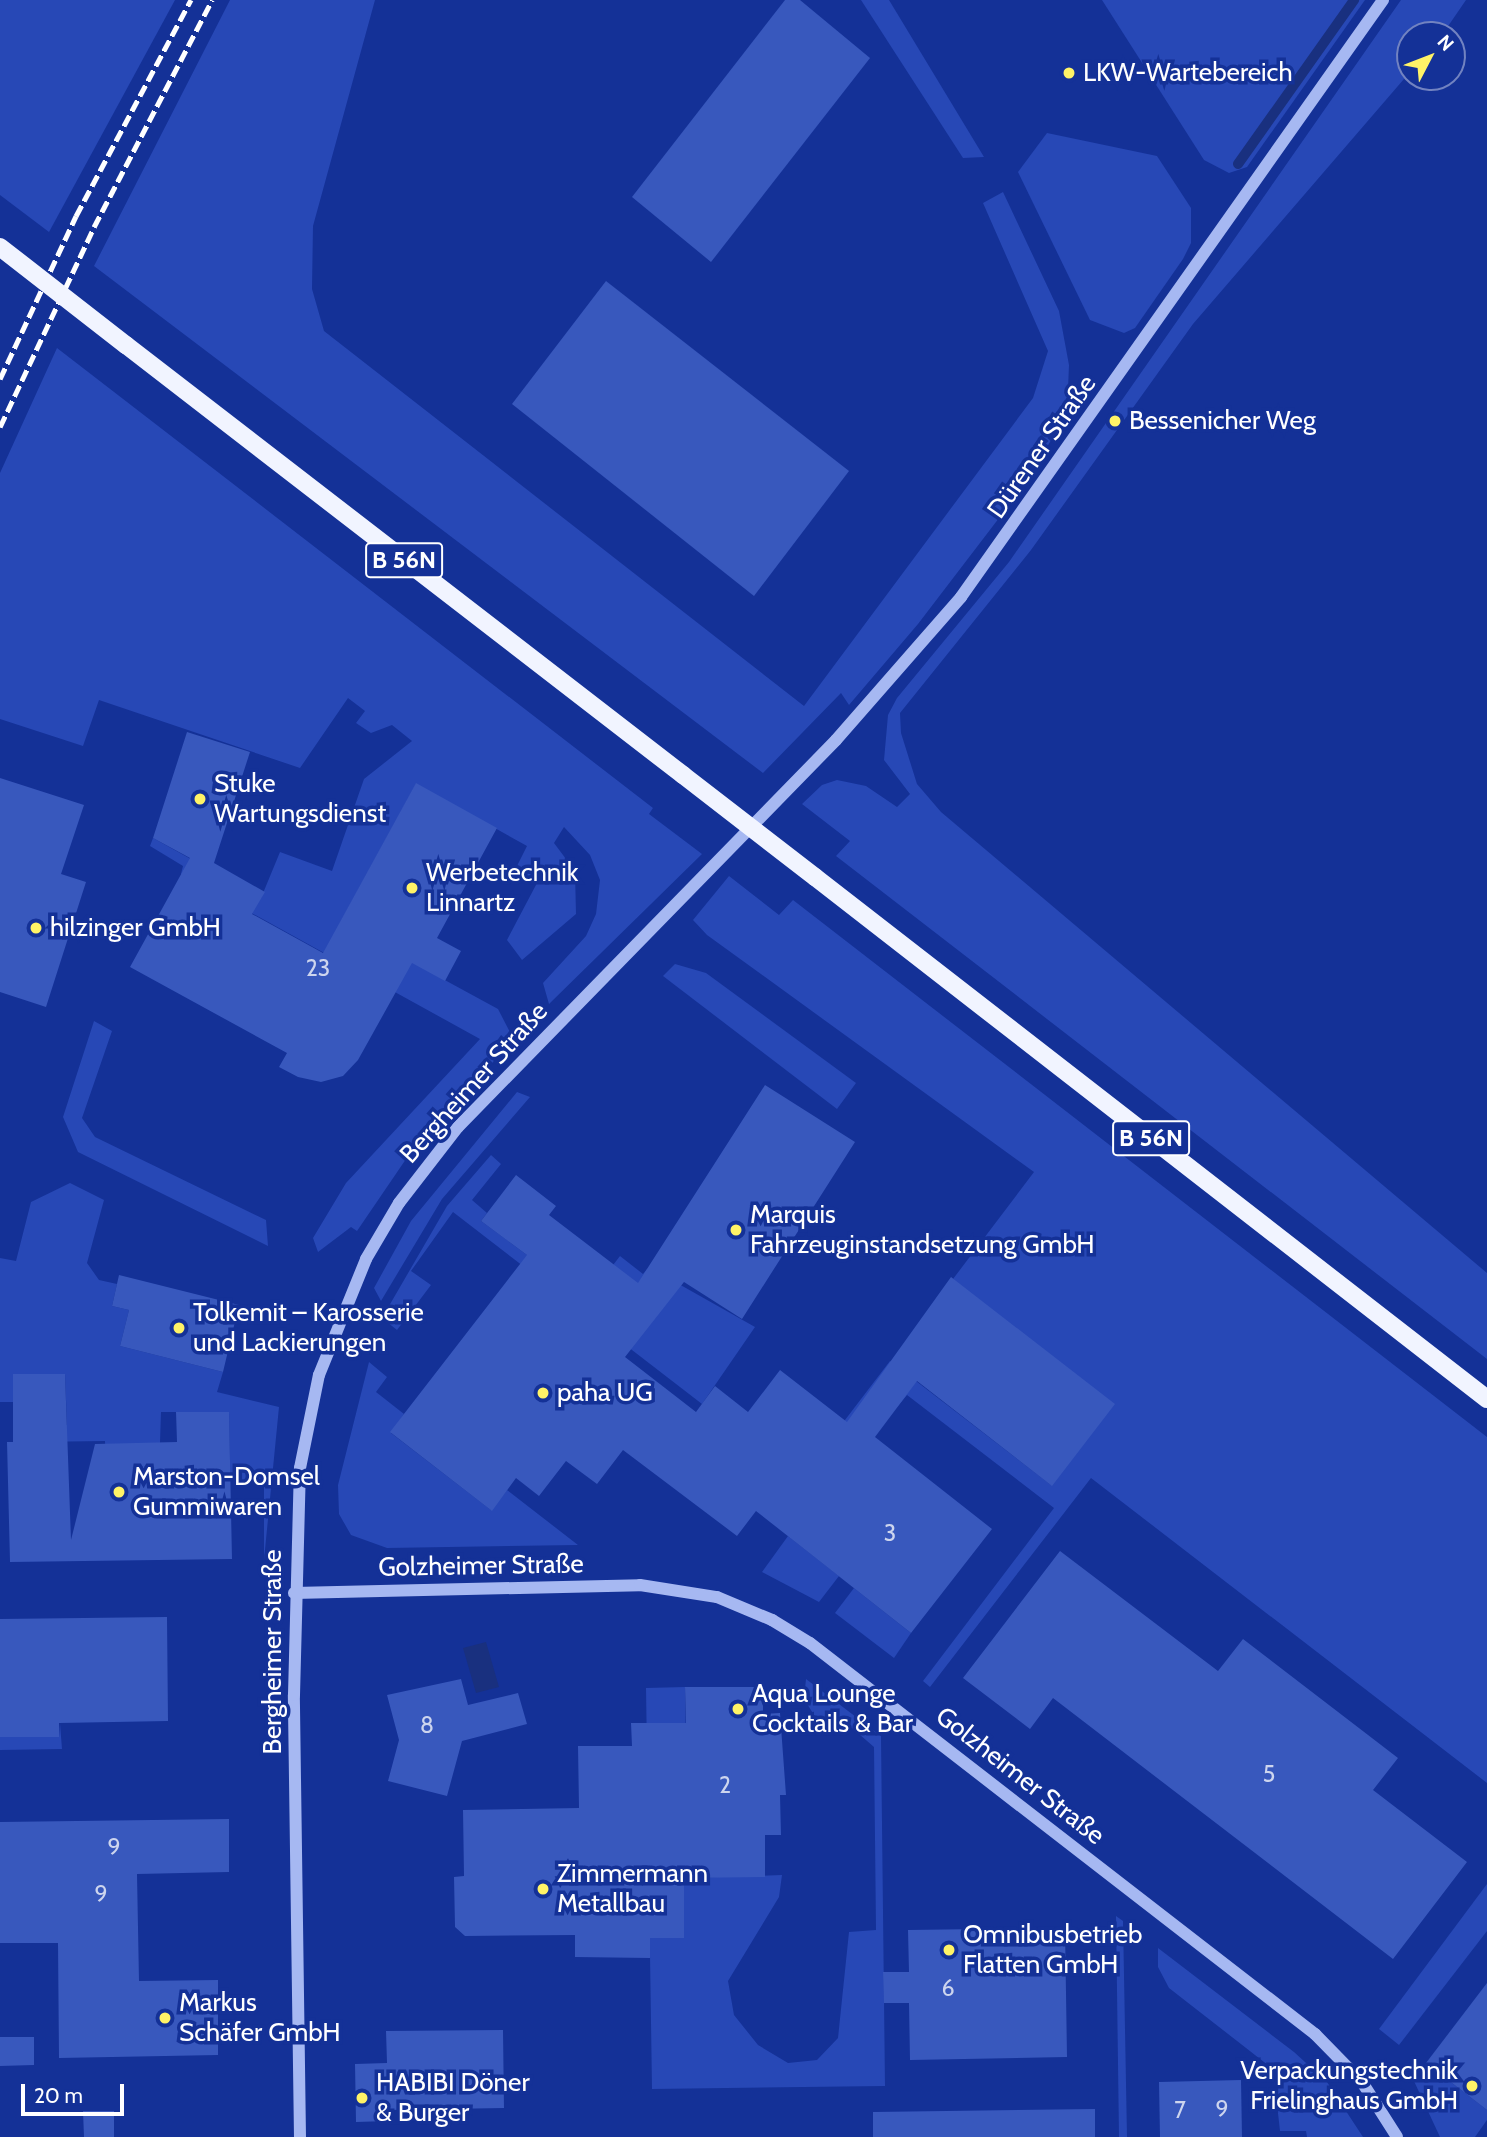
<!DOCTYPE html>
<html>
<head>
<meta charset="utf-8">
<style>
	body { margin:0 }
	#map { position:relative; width:1487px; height:2137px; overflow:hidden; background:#143197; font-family:Cabin,sans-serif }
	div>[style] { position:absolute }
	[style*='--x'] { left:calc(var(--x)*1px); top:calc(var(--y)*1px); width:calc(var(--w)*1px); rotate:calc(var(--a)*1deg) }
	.green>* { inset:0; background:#2748b6 }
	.water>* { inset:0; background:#19307f }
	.stream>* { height:10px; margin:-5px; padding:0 5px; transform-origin:5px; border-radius:5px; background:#19307f }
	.building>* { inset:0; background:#3858bd }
	.minor>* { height:12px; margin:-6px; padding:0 6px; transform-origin:6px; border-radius:6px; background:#a6b8f2 }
	.major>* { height:18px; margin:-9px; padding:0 9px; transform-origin:9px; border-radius:9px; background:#f1f4ff }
	.rail>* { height:5px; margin-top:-2.5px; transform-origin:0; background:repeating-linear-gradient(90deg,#fff 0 12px,transparent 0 17px) }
	.major-bridge>* { height:18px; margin:-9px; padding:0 9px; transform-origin:9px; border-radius:9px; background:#f1f4ff }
	.dots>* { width:19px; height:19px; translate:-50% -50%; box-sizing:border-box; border:4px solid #143197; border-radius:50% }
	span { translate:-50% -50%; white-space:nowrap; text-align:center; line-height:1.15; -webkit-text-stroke:7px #143197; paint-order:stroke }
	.number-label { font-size:23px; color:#cdd5ee }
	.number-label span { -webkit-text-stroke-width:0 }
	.shield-label span { padding:2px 5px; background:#143197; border:2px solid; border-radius:5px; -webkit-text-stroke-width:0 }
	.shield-label { font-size:24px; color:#fff; font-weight:700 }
	.poi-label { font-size:26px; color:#fff }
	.left { translate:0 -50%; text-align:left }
	.right { translate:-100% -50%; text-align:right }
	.street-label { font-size:26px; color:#fff }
	.north { position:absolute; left:1396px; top:21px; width:70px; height:70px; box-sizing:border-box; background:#143197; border:2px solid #7283c1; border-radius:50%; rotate:48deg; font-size:19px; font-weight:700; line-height:28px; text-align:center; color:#fff }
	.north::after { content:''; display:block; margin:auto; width:24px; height:32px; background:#fff367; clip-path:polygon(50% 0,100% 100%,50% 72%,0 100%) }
	.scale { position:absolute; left:21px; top:2084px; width:103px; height:32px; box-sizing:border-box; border:4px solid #fff; border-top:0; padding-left:9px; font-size:21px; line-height:24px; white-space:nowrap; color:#fff; -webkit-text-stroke:5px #143197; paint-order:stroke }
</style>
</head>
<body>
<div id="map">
	<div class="green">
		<i style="clip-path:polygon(0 0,175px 0,49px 232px,0 195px)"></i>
		<i style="clip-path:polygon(230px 0,375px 0,313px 226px,312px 289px,324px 331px,804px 706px,1033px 398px,1048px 351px,983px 203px,1003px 192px,1059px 311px,1069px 365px,1067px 414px,1022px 488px,918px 624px,849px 705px,841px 693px,763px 773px,94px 266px)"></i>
		<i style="clip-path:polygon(861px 0,889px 0,984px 157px,963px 158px)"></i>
		<i style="clip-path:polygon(1102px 0,1365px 0,1247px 167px,1229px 173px,1204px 160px)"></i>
		<i style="clip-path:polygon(1401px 0,1466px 0,1442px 35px,1410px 35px,1410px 72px,1193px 324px,1031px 550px,900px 713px,901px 733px,917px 784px,941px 812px,1487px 1273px,1487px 1359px,836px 856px,850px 841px,802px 804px,822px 785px,837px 780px,866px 786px,897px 807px,910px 794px,884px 760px,888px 715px,897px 698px,1009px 562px)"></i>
		<i style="clip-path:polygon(1047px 133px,1157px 156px,1191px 208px,1191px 243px,1183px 259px,1135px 328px,1124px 333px,1090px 320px,1018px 172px)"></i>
		<i style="clip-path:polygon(57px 348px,653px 808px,649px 814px,702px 854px,549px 1004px,543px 983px,586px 936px,596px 914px,600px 880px,590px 855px,564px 827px,554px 843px,575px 871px,576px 914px,522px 960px,507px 940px,537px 883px,515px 870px,527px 846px,416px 784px,340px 923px,498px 1009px,514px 1040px,419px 1140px,357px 1231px,351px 1227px,318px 1252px,313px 1238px,346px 1183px,480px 1039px,181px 874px,183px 866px,150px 846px,153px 838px,261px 898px,280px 852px,332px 871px,364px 779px,412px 741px,392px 725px,371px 733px,356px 723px,365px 711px,348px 698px,300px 768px,99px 700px,83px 746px,0 719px,0 473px)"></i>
		<i style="clip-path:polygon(729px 876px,779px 915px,793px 900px,1487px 1437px,1487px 1783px,1091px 1478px,930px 1687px,923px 1681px,1054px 1508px,907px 1395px,897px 1407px,816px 1458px,890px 1361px,1051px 1485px,953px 1279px,1034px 1172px,707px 935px,693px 920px)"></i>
		<i style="clip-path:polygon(675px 964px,706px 973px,856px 1083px,837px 1109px,663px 976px)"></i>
		<i style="clip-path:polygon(94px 1021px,112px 1031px,82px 1118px,95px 1137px,266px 1220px,268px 1246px,78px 1152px,63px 1117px)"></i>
		<i style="clip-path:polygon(517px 1092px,530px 1097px,442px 1199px,381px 1301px,374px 1288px,411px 1221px)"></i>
		<i style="clip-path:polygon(491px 1155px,501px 1164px,472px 1200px,487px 1213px,481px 1221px,538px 1263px,610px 1269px,620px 1256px,643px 1274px,647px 1269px,674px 1286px,677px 1283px,755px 1327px,702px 1404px,453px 1212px,411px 1271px,431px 1285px,397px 1330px,382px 1318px,447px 1206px)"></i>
		<i style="clip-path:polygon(70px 1183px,104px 1200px,87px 1263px,99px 1280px,117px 1284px,112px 1306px,129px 1310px,120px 1346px,223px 1372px,217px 1392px,279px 1407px,264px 1560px,264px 1479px,230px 1481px,229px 1412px,161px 1412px,160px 1443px,106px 1482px,105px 1441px,32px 1442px,32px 1426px,67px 1425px,65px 1374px,14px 1374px,13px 1402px,0 1402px,0 1258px,16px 1261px,31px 1202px)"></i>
		<i style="clip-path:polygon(369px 1362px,387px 1377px,376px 1392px,404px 1414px,391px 1433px,491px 1510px,507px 1490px,578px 1545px,387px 1548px,351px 1535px,339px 1514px,338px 1485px)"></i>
		<i style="clip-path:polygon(788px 1536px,839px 1576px,819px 1602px,762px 1572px)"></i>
		<i style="clip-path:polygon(854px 1588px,911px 1633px,894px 1658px,835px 1613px)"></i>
		<i style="clip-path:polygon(806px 1679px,881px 1736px,885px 2086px,652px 2089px,646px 1688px,685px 1687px,688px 1878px,782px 1875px,779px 1897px,728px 1981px,734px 2015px,758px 2045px,788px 2063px,817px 2060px,838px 2038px,849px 1932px,876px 1930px,874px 1747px,852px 1728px,833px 1727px,814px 1715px,804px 1699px)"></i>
		<i style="clip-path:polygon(60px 1723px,62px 1749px,0 1750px,0 1737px,59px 1737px)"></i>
		<i style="clip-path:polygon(1487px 1884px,1487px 1931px,1399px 2045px,1379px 2029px)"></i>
		<i style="clip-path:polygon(1116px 1916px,1123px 1921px,1127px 2137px,1119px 2137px)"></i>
		<i style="clip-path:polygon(1158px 1948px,1294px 2052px,1327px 2082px,1363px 2137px,1307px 2137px,1306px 2131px,1280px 2131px,1273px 2069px,1169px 1988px,1158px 1967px)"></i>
		<i style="clip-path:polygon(1426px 2063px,1487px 2110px,1487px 2120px,1475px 2137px,1440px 2137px,1413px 2079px)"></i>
	</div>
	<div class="water">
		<i style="clip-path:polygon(486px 1642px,499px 1687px,476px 1693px,463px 1648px)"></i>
	</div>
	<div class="stream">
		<i style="--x:1238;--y:164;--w:201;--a:-54.7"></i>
	</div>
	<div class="building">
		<i style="clip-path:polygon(785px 0,800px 0,870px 58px,711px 262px,632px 197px)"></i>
		<i style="clip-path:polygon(606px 281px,849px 471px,754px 596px,512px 404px)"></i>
		<i style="clip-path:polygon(187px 732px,250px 752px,214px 863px,265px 892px,252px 914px,323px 953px,416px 783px,497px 828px,437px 938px,461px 951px,445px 981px,412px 963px,358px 1060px,343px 1076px,321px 1082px,298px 1077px,279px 1067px,287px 1053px,130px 967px,190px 858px,153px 838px)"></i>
		<i style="clip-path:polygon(0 778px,84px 805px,61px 874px,86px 882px,46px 1007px,0 992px)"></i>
		<i style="clip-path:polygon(765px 1085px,855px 1142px,742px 1319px,684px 1282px,625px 1357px,696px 1412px,715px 1386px,748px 1412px,780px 1370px,847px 1422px,951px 1277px,1115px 1404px,1052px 1486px,917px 1381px,875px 1437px,992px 1529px,911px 1633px,756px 1511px,737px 1536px,623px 1450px,597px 1484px,566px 1461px,539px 1496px,516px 1478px,492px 1511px,390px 1432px,527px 1255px,481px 1221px,516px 1175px,556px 1206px,549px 1215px,638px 1283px)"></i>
		<i style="clip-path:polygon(119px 1275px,239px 1305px,223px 1372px,120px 1346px,129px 1310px,112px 1306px)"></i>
		<i style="clip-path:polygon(13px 1374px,65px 1374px,71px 1540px,95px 1444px,177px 1442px,176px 1412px,229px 1412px,232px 1559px,10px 1562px,7px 1442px,13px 1442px)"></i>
		<i style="clip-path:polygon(1060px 1551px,1218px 1671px,1243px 1639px,1398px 1758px,1373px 1790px,1467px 1862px,1393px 1959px,1053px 1698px,1030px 1729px,963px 1678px)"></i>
		<i style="clip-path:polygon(167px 1617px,168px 1721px,59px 1723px,59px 1737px,0 1737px,0 1619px)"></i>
		<i style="clip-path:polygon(461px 1679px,468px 1705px,518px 1693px,527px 1724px,462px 1741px,447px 1796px,388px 1781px,399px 1740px,387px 1695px)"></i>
		<i style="clip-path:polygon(685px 1687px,763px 1687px,763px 1714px,780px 1713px,786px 1795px,780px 1795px,781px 1835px,765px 1835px,765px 1877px,684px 1878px,684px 1938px,650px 1938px,650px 1958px,575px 1957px,575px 1935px,465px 1936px,455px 1927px,454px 1877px,464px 1876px,463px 1810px,579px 1808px,578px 1746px,632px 1746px,631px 1723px,686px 1723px)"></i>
		<i style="clip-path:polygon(229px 1819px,229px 1872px,137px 1874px,139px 1981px,218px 1980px,218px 2055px,59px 2058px,58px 1943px,0 1943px,0 1822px)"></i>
		<i style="clip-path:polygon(1065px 1928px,1067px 2057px,910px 2060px,909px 2003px,884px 2003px,883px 1972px,909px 1972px,908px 1930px)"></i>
		<i style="clip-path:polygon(1487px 1983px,1487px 2110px,1426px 2063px)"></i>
		<i style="clip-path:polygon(503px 2030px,504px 2108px,388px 2110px,388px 2121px,356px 2122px,355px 2064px,387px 2063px,386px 2031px)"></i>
		<i style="clip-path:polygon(0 2037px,34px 2037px,34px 2065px,0 2066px)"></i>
		<i style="clip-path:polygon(1241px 2080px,1242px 2137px,1160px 2137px,1159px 2082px)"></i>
		<i style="clip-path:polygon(1095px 2109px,1095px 2137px,873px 2137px,873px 2112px)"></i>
		<i style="clip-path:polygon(83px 2111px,114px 2111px,114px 2137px,84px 2137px)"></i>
	</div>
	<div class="minor">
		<i style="--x:294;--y:1593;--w:346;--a:-1.3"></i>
		<i style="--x:640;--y:1585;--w:78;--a:8.9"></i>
		<i style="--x:717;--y:1597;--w:60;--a:22.7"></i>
		<i style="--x:772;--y:1620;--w:44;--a:31.2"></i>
		<i style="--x:810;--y:1643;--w:639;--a:37.75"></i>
		<i style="--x:1315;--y:2034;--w:67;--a:45.6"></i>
		<i style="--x:1362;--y:2082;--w:65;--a:57.5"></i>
		<i style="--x:300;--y:2137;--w:442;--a:-90.8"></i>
		<i style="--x:294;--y:1695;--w:227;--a:-88.5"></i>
		<i style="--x:300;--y:1468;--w:95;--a:-78.5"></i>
		<i style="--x:319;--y:1375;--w:125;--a:-67.9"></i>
		<i style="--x:366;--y:1259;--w:65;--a:-59.5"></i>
		<i style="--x:399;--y:1203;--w:96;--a:-52.2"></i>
		<i style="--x:458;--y:1127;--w:541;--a:-45.67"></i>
		<i style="--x:836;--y:740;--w:190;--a:-48.8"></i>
		<i style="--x:961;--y:597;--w:731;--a:-54.74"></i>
	</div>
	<div class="major">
		<i style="--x:126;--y:345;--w:704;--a:37.67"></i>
		<i style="--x:815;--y:877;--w:851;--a:37.84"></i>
	</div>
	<div class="rail">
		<i style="--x:0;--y:379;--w:180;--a:-65"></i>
		<i style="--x:76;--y:216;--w:245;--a:-62"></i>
		<i style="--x:0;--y:427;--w:221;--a:-64.8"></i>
		<i style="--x:94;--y:227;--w:256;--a:-62.5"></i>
	</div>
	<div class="major-bridge">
		<i style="--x:0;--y:247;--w:160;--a:37.9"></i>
		<i style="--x:683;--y:775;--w:167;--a:37.7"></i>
	</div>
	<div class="dots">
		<i style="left:1069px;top:73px;background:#fff367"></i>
		<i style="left:1115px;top:421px;background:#fff367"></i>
		<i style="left:200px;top:799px;background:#fff367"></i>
		<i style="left:412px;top:888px;background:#fff367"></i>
		<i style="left:36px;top:928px;background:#fff367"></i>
		<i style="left:736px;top:1230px;background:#fff367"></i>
		<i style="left:179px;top:1328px;background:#fff367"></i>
		<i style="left:543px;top:1393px;background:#fff367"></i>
		<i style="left:119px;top:1492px;background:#fff367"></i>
		<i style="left:738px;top:1709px;background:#fff367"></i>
		<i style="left:543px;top:1889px;background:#fff367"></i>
		<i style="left:949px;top:1950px;background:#fff367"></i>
		<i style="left:165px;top:2018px;background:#fff367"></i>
		<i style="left:1472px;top:2086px;background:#fff367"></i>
		<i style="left:362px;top:2098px;background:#fff367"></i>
	</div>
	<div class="number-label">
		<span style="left:318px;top:968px">23</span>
		<span style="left:890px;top:1533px">3</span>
		<span style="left:427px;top:1725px">8</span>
		<span style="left:1269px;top:1774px">5</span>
		<span style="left:725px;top:1785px">2</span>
		<span style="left:114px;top:1847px">9</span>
		<span style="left:101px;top:1894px">9</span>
		<span style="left:948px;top:1988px">6</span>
		<span style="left:1222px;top:2109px">9</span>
		<span style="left:1180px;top:2110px">7</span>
	</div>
	<div class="shield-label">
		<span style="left:404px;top:560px">B 56N</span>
		<span style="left:1151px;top:1138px">B 56N</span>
	</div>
	<div class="poi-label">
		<span class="left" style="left:1083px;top:73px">LKW-Wartebereich</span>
		<span class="left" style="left:1129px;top:421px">Bessenicher Weg</span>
		<span class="left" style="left:214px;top:799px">Stuke<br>Wartungsdienst</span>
		<span class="left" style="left:426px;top:888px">Werbetechnik<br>Linnartz</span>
		<span class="left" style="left:50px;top:928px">hilzinger GmbH</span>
		<span class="left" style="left:750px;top:1230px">Marquis<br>Fahrzeuginstandsetzung GmbH</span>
		<span class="left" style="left:193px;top:1328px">Tolkemit – Karosserie<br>und Lackierungen</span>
		<span class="left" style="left:557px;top:1393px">paha UG</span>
		<span class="left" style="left:133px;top:1492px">Marston-Domsel<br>Gummiwaren</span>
		<span class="left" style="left:752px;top:1709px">Aqua Lounge<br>Cocktails &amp; Bar</span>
		<span class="left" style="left:557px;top:1889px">Zimmermann<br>Metallbau</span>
		<span class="left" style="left:963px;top:1950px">Omnibusbetrieb<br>Flatten GmbH</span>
		<span class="left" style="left:179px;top:2018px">Markus<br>Schäfer GmbH</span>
		<span class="right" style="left:1458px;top:2086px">Verpackungstechnik<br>Frielinghaus GmbH</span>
		<span class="left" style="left:376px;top:2098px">HABIBI Döner<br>&amp; Burger</span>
	</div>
	<div class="street-label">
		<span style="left:1042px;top:447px;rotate:-55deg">Dürener Straße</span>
		<span style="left:474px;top:1083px;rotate:-48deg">Bergheimer Straße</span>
		<span style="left:481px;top:1566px;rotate:-1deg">Golzheimer Straße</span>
		<span style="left:273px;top:1652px;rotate:-90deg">Bergheimer Straße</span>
		<span style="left:1020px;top:1776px;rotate:38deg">Golzheimer Straße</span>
	</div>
	<div class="north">N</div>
	<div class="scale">20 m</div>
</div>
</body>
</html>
